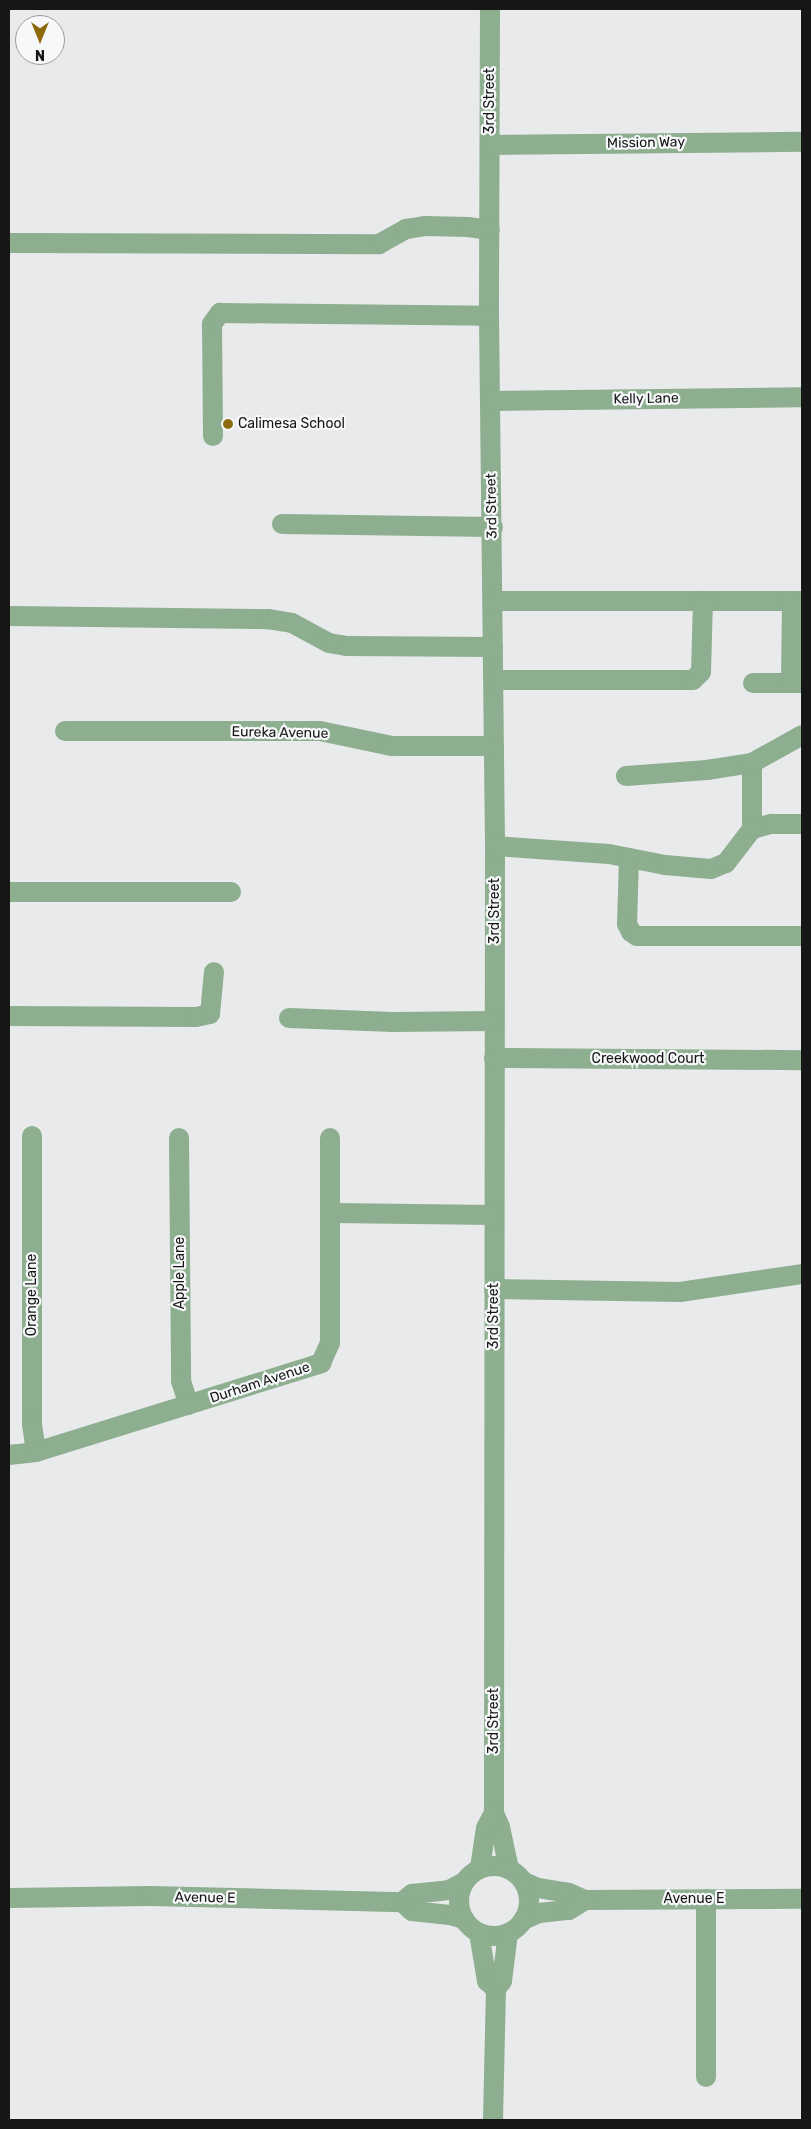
<!DOCTYPE html>
<html>
<head>
<meta charset="utf-8">
<style>
	body { margin:0 }
	#map { position:relative; width:811px; height:2129px; overflow:hidden; background:#e9eaeb; font-family:Rubik,sans-serif }
	div>[style] { position:absolute }
	[style*='--x'] { left:calc(var(--x)*1px); top:calc(var(--y)*1px); width:calc(var(--w)*1px); rotate:calc(var(--a)*1deg) }
	.minor>* { height:20px; margin:-10px; padding:0 10px; transform-origin:10px; border-radius:10px; background:#8dae8f }
	.minor>.ring { margin:-10px; padding:0; box-sizing:content-box; background:none; border:20px solid #8dae8f; border-radius:50% }
	.dots>* { width:14px; height:14px; translate:-50% -50%; box-sizing:border-box; border:2px solid #f6f8f9; border-radius:50% }
	span { translate:-50% -50%; white-space:nowrap; text-align:center; line-height:1.15; -webkit-text-stroke:4.5px #f6f8f9; paint-order:stroke }
	.street-label { font-size:14px; color:#161616 }
	.poi-label { font-size:14px; color:#161616 }
	.left { translate:0 -50%; text-align:left }
	.frame { position:absolute; inset:0; border:10px solid #161616; pointer-events:none }
	.north { position:absolute; left:15px; top:15px; width:50px; height:50px; box-sizing:border-box; background:#f6f8f9; border:1px solid #9c9e9e; border-radius:50%; rotate:180deg; font-size:14px; font-weight:700; line-height:20px; text-align:center; color:#161616 }
	.north::after { content:''; display:block; margin:auto; width:18px; height:22px; background:#8d6b0d; clip-path:polygon(50% 0,100% 100%,50% 72%,0 100%) }
</style>
</head>
<body>
<div id="map">
	<div class="minor">
		<i style="--x:490;--y:9;--w:307;--a:90.2"></i>
		<i style="--x:489;--y:316;--w:530;--a:89.35"></i>
		<i style="--x:495;--y:846;--w:967;--a:90.06"></i>
		<i style="--x:494;--y:1813;--w:15;--a:67"></i>
		<i style="--x:500;--y:1827;--w:43;--a:77.9"></i>
		<i style="--x:490;--y:145;--w:312;--a:-0.6"></i>
		<i style="--x:9;--y:243;--w:370;--a:0.2"></i>
		<i style="--x:379;--y:244;--w:31;--a:-29"></i>
		<i style="--x:406;--y:229;--w:19;--a:-9"></i>
		<i style="--x:425;--y:226;--w:43;--a:1.3"></i>
		<i style="--x:468;--y:227;--w:22;--a:8"></i>
		<i style="--x:490;--y:401;--w:312;--a:-0.7"></i>
		<i style="--x:213;--y:436;--w:112;--a:-90.5"></i>
		<i style="--x:212;--y:324;--w:14;--a:-54"></i>
		<i style="--x:220;--y:313;--w:269;--a:0.6"></i>
		<i style="--x:282;--y:524;--w:211;--a:0.8"></i>
		<i style="--x:493;--y:601;--w:309;--a:0"></i>
		<i style="--x:9;--y:616;--w:259;--a:0.7"></i>
		<i style="--x:268;--y:619;--w:24;--a:9"></i>
		<i style="--x:292;--y:623;--w:42;--a:28.4"></i>
		<i style="--x:329;--y:643;--w:17;--a:10"></i>
		<i style="--x:346;--y:646;--w:147;--a:0.4"></i>
		<i style="--x:494;--y:680;--w:199;--a:0"></i>
		<i style="--x:693;--y:680;--w:11;--a:-45"></i>
		<i style="--x:701;--y:672;--w:71;--a:-88.4"></i>
		<i style="--x:753;--y:683;--w:49;--a:0"></i>
		<i style="--x:791;--y:683;--w:82;--a:-89.3"></i>
		<i style="--x:65;--y:731;--w:255;--a:0"></i>
		<i style="--x:320;--y:731;--w:74;--a:11.8"></i>
		<i style="--x:392;--y:746;--w:102;--a:0"></i>
		<i style="--x:752;--y:763;--w:66;--a:90"></i>
		<i style="--x:626;--y:776;--w:81;--a:-4.2"></i>
		<i style="--x:707;--y:770;--w:46;--a:-8.8"></i>
		<i style="--x:752;--y:763;--w:57;--a:-29.2"></i>
		<i style="--x:495;--y:846;--w:114;--a:4"></i>
		<i style="--x:609;--y:854;--w:57;--a:11.1"></i>
		<i style="--x:665;--y:865;--w:46;--a:5"></i>
		<i style="--x:711;--y:869;--w:16;--a:-22"></i>
		<i style="--x:726;--y:863;--w:43;--a:-52.6"></i>
		<i style="--x:752;--y:829;--w:20;--a:-15"></i>
		<i style="--x:771;--y:824;--w:31;--a:0"></i>
		<i style="--x:629;--y:858;--w:66;--a:91.7"></i>
		<i style="--x:627;--y:924;--w:9;--a:63"></i>
		<i style="--x:631;--y:932;--w:7;--a:34"></i>
		<i style="--x:637;--y:936;--w:165;--a:0"></i>
		<i style="--x:9;--y:892;--w:222;--a:0"></i>
		<i style="--x:9;--y:1016;--w:187;--a:0.3"></i>
		<i style="--x:196;--y:1017;--w:14;--a:-12"></i>
		<i style="--x:210;--y:1014;--w:42;--a:-84.6"></i>
		<i style="--x:289;--y:1018;--w:104;--a:2.2"></i>
		<i style="--x:393;--y:1022;--w:101;--a:-0.6"></i>
		<i style="--x:494;--y:1058;--w:308;--a:0.4"></i>
		<i style="--x:32;--y:1136;--w:288;--a:90"></i>
		<i style="--x:32;--y:1424;--w:28;--a:82"></i>
		<i style="--x:179;--y:1138;--w:243;--a:89.5"></i>
		<i style="--x:181;--y:1381;--w:25;--a:72"></i>
		<i style="--x:332;--y:1213;--w:162;--a:0.7"></i>
		<i style="--x:494;--y:1289;--w:186;--a:0.9"></i>
		<i style="--x:680;--y:1292;--w:123;--a:-8.4"></i>
		<i style="--x:9;--y:1455;--w:27;--a:-6"></i>
		<i style="--x:36;--y:1452;--w:299;--a:-17.3"></i>
		<i style="--x:321;--y:1363;--w:22;--a:-66"></i>
		<i style="--x:330;--y:1343;--w:205;--a:-90"></i>
		<i class="ring" style="left:459px;top:1866px;width:50px;height:50px"></i>
		<i style="--x:480;--y:1868;--w:40;--a:-81.5"></i>
		<i style="--x:486;--y:1828;--w:17;--a:-62"></i>
		<i style="--x:524;--y:1882;--w:15;--a:23"></i>
		<i style="--x:538;--y:1888;--w:31;--a:9"></i>
		<i style="--x:569;--y:1893;--w:17;--a:24"></i>
		<i style="--x:585;--y:1900;--w:217;--a:-0.3"></i>
		<i style="--x:9;--y:1898;--w:141;--a:-0.8"></i>
		<i style="--x:150;--y:1896;--w:252;--a:1.4"></i>
		<i style="--x:402;--y:1902;--w:13;--a:42"></i>
		<i style="--x:412;--y:1911;--w:38;--a:6"></i>
		<i style="--x:450;--y:1915;--w:15;--a:16"></i>
		<i style="--x:402;--y:1902;--w:13;--a:-39"></i>
		<i style="--x:412;--y:1894;--w:37;--a:-6"></i>
		<i style="--x:449;--y:1890;--w:17;--a:-28"></i>
		<i style="--x:523;--y:1920;--w:17;--a:-24"></i>
		<i style="--x:539;--y:1913;--w:30;--a:-6"></i>
		<i style="--x:569;--y:1910;--w:19;--a:-32"></i>
		<i style="--x:479;--y:1933;--w:49;--a:80.5"></i>
		<i style="--x:487;--y:1981;--w:12;--a:42"></i>
		<i style="--x:706;--y:2077;--w:178;--a:-90"></i>
		<i style="--x:493;--y:2120;--w:131;--a:-88.7"></i>
		<i style="--x:496;--y:1989;--w:10;--a:-53"></i>
		<i style="--x:502;--y:1981;--w:48;--a:-82.9"></i>
	</div>
	<div class="dots">
		<i style="left:228px;top:424px;background:#8d6b0d"></i>
	</div>
	<div class="street-label">
		<span style="left:490px;top:101px;rotate:-90deg">3rd Street</span>
		<span style="left:646px;top:143px;rotate:-1deg">Mission Way</span>
		<span style="left:646px;top:399px;rotate:-1deg">Kelly Lane</span>
		<span style="left:492px;top:506px;rotate:-91deg">3rd Street</span>
		<span style="left:280px;top:733px;rotate:1deg">Eureka Avenue</span>
		<span style="left:495px;top:911px;rotate:-90deg">3rd Street</span>
		<span style="left:648px;top:1059px">Creekwood Court</span>
		<span style="left:180px;top:1273px;rotate:-90deg">Apple Lane</span>
		<span style="left:32px;top:1295px;rotate:-90deg">Orange Lane</span>
		<span style="left:494px;top:1316px;rotate:-90deg">3rd Street</span>
		<span style="left:260px;top:1383px;rotate:-18deg">Durham Avenue</span>
		<span style="left:494px;top:1721px;rotate:-90deg">3rd Street</span>
		<span style="left:205px;top:1898px;rotate:1deg">Avenue E</span>
		<span style="left:694px;top:1899px">Avenue E</span>
	</div>
	<div class="poi-label">
		<span class="left" style="left:238px;top:424px">Calimesa School</span>
	</div>
	<div class="frame"></div>
	<div class="north">N</div>
</div>
</body>
</html>
